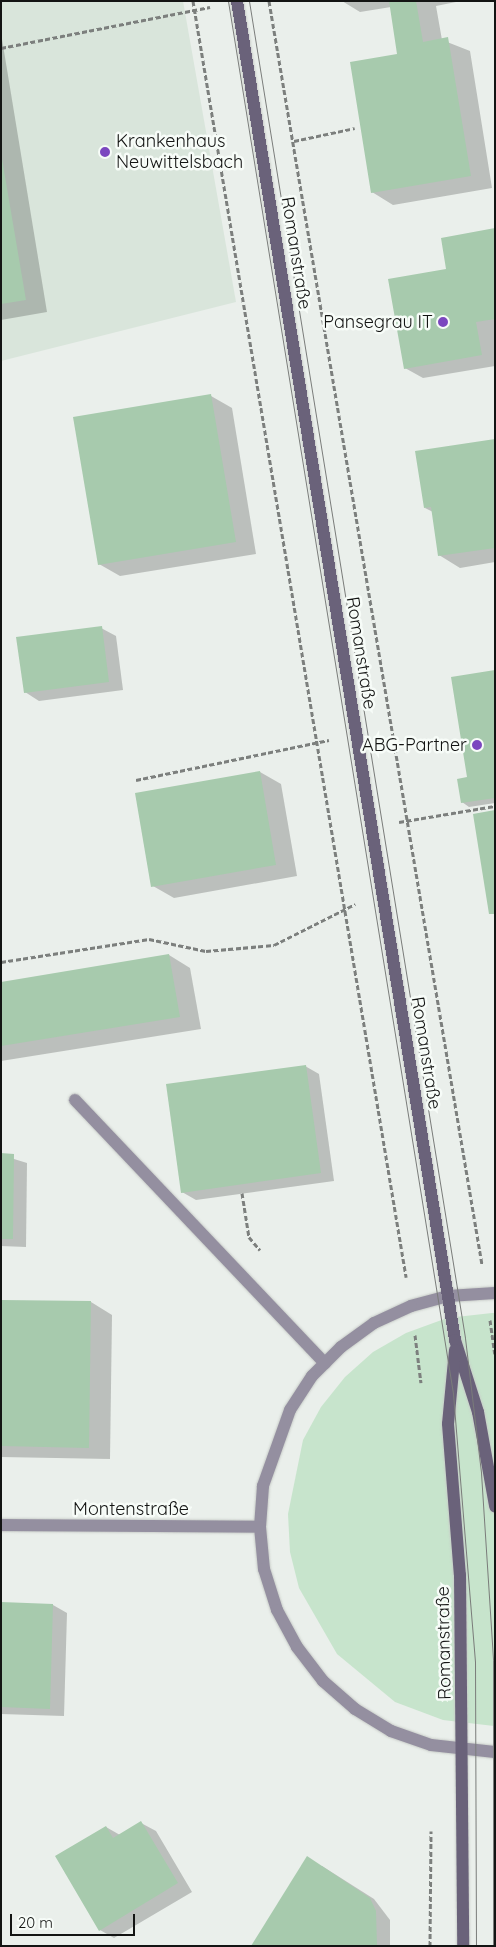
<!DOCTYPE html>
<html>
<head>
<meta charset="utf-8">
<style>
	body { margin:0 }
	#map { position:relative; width:496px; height:1947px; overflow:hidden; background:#eaefeb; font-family:Quicksand,sans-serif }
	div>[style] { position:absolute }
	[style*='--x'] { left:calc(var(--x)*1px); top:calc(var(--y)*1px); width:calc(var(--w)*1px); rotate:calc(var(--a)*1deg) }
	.built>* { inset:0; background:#d9e5db }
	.green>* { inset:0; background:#c7e4cc }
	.shadow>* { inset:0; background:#0003 }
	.building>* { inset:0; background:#a7caad }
	.path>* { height:3px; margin-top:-1.5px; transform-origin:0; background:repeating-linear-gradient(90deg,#7c7f7d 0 5px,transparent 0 7.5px) }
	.roads { filter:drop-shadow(0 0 1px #c8ccc8) drop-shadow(0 0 1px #c8ccc8) }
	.lane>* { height:12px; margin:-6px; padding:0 6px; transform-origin:6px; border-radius:6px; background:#948fa0 }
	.street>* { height:12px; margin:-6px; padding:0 6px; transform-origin:6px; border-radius:6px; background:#948fa0 }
	.secondary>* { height:12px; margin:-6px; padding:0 6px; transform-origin:6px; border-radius:6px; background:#6a627a }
	.tram>* { height:1px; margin:-0.5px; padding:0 0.5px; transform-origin:0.5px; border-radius:0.5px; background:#7a7c7a }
	.dots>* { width:14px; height:14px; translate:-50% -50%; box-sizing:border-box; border:2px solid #f7fcf8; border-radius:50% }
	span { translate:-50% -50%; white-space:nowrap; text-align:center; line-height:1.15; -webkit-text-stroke:5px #f7fcf8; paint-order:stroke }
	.poi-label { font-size:18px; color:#131413 }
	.left { translate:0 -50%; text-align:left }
	.right { translate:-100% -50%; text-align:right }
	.street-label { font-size:18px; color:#131413 }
	.frame { position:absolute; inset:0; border:2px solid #131413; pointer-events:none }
	.scale { position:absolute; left:10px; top:1914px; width:125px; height:22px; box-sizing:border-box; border:2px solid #131413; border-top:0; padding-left:6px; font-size:15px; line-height:18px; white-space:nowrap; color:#131413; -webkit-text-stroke:4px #f7fcf8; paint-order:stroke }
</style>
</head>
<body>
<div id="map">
	<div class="built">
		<i style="clip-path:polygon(1px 1px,183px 1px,236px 302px,1px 361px)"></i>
	</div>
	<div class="green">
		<i style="clip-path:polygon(492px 1313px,495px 1313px,494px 1726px,443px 1720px,395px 1702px,337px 1654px,299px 1588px,290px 1552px,288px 1514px,303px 1440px,321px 1407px,345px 1377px,373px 1352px,406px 1333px,447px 1318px)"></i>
	</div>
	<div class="shadow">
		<i style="clip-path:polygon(342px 1px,461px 1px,436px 6px,442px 40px,470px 51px,492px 188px,393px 205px,372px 192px,399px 55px,391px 7px,360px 12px)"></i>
		<i style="clip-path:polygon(1px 33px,47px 312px,1px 320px)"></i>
		<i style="clip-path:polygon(495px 230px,495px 366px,423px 378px,405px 368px,448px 270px)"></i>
		<i style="clip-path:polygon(211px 396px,232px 408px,256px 554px,120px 576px,99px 564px)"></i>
		<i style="clip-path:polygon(495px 440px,495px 562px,460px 568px,439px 555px,433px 512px,425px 508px)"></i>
		<i style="clip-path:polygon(101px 628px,116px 636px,123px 690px,39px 701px,25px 692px)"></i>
		<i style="clip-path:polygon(495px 672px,495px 803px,469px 807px,462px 802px,471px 778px)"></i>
		<i style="clip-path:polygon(260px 772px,281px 784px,297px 876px,174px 898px,153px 886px,137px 794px)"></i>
		<i style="clip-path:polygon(169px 955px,190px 968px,201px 1029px,1px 1061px,1px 983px)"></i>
		<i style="clip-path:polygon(305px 1066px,319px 1074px,334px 1181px,196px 1200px,182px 1192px)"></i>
		<i style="clip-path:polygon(1px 1155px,27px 1163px,26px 1247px,1px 1246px)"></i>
		<i style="clip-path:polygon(1px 1301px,91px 1302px,112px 1315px,110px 1459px,1px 1457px)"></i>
		<i style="clip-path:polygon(1px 1603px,53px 1605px,67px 1613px,64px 1716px,1px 1714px)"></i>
		<i style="clip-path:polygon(141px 1823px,156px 1831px,192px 1892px,114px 1938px,100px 1930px,106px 1827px,120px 1835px)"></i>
		<i style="clip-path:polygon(322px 1866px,374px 1899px,390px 1920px,390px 1946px,252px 1946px)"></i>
	</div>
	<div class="building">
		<i style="clip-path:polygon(389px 1px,416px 1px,423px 42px,448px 37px,471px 176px,371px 193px,350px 62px,397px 54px)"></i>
		<i style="clip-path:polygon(1px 153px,26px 300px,1px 304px)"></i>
		<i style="clip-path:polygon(495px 228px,495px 319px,476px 322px,482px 355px,404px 369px,388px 279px,446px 269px,441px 238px)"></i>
		<i style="clip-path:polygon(211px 394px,236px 542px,98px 565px,73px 417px)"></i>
		<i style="clip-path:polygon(495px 439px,495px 548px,438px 556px,431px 507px,424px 508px,415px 451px)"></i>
		<i style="clip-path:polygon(102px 626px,109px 682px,24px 693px,16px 637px)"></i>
		<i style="clip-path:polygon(495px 670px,495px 798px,461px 803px,457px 779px,467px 777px,451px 677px)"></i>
		<i style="clip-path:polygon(260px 771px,276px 865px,151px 887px,135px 793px)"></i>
		<i style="clip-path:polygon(495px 810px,495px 914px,489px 914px,473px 814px)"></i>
		<i style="clip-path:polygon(169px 954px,180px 1017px,1px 1046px,1px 982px)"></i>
		<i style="clip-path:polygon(306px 1065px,321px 1173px,181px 1193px,166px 1084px)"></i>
		<i style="clip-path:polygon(1px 1153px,14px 1154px,13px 1239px,1px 1239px)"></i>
		<i style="clip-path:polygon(1px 1300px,91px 1301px,89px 1448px,1px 1446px)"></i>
		<i style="clip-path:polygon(1px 1602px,53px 1604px,50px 1709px,1px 1707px)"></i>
		<i style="clip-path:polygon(141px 1821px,178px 1883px,99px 1931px,55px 1856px,106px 1826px,113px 1838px)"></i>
		<i style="clip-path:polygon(307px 1856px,370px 1898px,376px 1911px,377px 1946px,251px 1946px)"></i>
	</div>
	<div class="path">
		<i style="--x:193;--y:1;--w:1294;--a:80.52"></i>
		<i style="--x:269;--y:1;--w:1282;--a:80.43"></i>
		<i style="--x:1;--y:48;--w:213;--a:-11.1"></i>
		<i style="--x:294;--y:141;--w:62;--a:-12"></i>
		<i style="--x:136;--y:780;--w:197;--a:-11.7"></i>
		<i style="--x:399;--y:822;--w:97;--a:-9.5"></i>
		<i style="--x:1;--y:962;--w:150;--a:-8.8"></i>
		<i style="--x:149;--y:939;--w:58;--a:11.9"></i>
		<i style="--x:206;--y:951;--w:68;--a:-5"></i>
		<i style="--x:274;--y:945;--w:91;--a:-26.8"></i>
		<i style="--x:242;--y:1193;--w:45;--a:81"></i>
		<i style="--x:249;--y:1237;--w:17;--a:50"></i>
		<i style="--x:490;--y:1320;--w:34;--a:82"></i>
		<i style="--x:415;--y:1335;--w:48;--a:82.9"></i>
		<i style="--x:430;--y:1946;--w:115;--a:-89.5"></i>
	</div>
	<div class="roads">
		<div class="lane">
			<i style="--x:75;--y:1100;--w:363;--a:46.5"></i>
		</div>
		<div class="street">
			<i style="--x:495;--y:1293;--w:47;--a:176.3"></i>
			<i style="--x:448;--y:1296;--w:38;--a:165"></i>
			<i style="--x:411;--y:1306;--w:41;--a:155.3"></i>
			<i style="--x:374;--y:1323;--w:41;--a:144"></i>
			<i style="--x:341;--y:1347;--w:41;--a:135"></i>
			<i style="--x:312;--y:1376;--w:40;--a:122.9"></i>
			<i style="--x:290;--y:1410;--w:81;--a:109.6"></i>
			<i style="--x:263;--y:1486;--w:41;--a:94.2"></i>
			<i style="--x:260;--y:1527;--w:42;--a:84.6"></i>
			<i style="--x:264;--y:1569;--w:43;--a:72.4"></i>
			<i style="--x:277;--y:1610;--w:42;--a:61.6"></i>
			<i style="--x:297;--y:1647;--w:43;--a:52.6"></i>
			<i style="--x:323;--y:1681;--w:43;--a:41.2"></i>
			<i style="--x:355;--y:1709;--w:42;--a:31.4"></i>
			<i style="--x:391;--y:1731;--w:42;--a:19.3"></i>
			<i style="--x:431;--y:1745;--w:64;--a:6.2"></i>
			<i style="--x:1;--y:1525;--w:259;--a:0.4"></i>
		</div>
		<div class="secondary">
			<i style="--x:237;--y:1;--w:1357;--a:80.75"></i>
			<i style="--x:455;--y:1340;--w:76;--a:72.3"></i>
			<i style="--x:478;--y:1412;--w:96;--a:79.7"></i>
			<i style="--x:455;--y:1350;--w:74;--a:95.4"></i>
			<i style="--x:448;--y:1424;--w:151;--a:85.5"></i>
			<i style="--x:460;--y:1575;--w:371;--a:89.5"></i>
		</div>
	</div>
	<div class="tram">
		<i style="--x:228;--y:1;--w:1411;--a:80.82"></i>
		<i style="--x:453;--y:1394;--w:269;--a:85.3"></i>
		<i style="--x:475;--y:1662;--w:284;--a:89.8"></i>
		<i style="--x:249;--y:1;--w:1354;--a:80.82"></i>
		<i style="--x:465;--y:1338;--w:136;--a:83.2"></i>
		<i style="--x:481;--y:1473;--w:187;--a:86.3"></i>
		<i style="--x:493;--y:1660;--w:286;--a:90"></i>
	</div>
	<div class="dots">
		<i style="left:105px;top:152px;background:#7b47bf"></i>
		<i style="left:443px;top:322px;background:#7b47bf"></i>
		<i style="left:477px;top:745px;background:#7b47bf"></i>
	</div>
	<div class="poi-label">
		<span class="left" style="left:116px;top:152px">Krankenhaus<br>Neuwittelsbach</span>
		<span class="right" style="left:433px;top:322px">Pansegrau IT</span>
		<span class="right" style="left:467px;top:745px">ABG-Partner</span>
	</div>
	<div class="street-label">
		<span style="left:296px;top:253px;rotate:81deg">Romanstraße</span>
		<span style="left:361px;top:653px;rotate:81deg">Romanstraße</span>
		<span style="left:426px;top:1053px;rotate:81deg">Romanstraße</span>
		<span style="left:131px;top:1509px">Montenstraße</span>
		<span style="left:444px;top:1643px;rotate:-91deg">Romanstraße</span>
	</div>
	<div class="frame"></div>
	<div class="scale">20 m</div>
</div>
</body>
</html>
